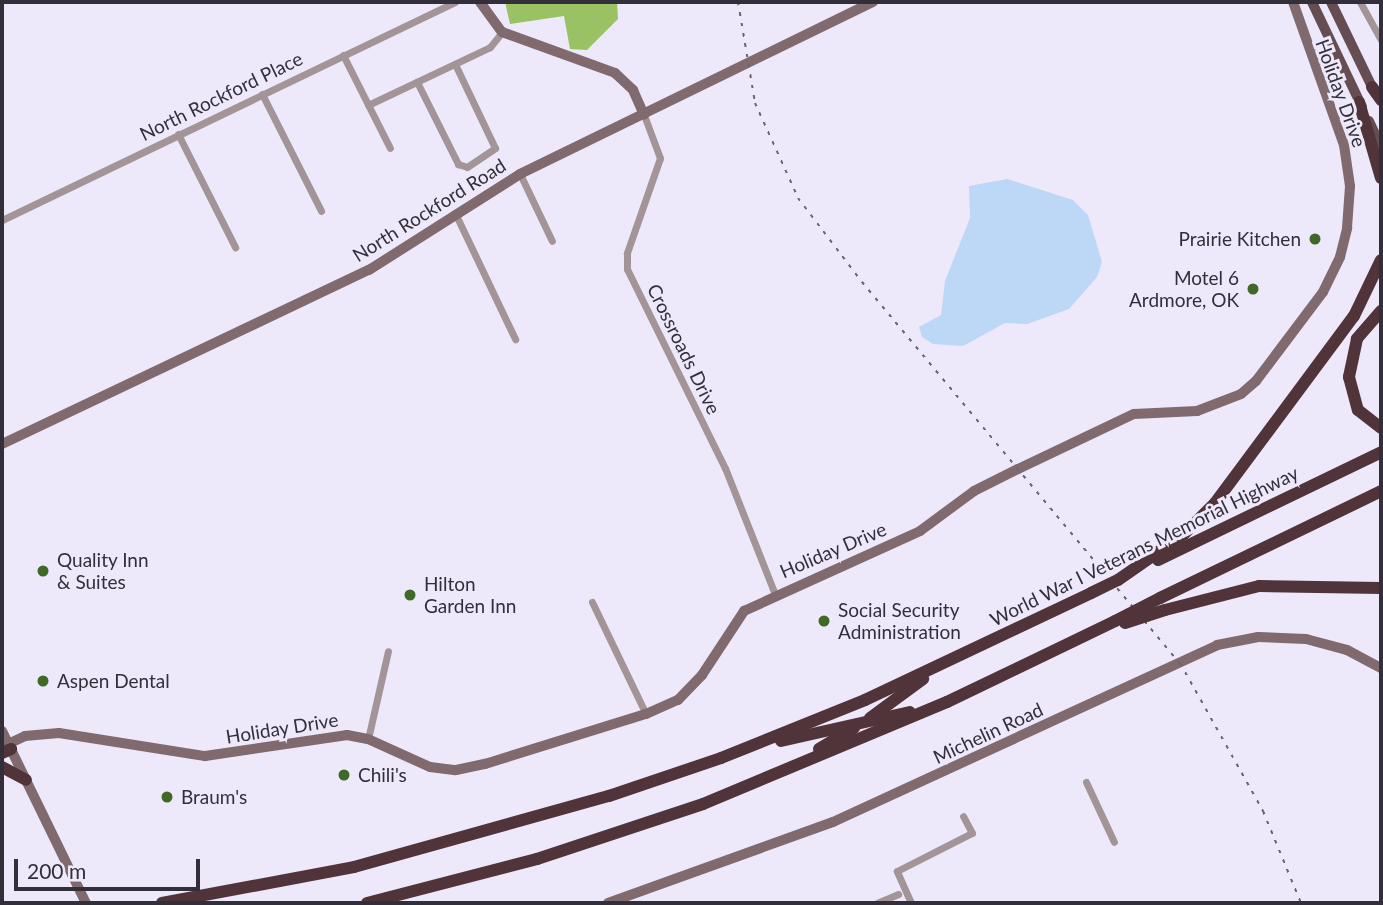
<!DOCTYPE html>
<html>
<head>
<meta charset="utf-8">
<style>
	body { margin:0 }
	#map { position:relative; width:1383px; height:905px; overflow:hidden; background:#eee8fb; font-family:Lato,sans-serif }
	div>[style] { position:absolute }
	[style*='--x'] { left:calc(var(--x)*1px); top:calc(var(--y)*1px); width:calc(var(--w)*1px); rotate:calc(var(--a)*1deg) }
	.forest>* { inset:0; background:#99c265 }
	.water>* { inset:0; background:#bdd7f6 }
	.street>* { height:7px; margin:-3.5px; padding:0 3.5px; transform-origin:3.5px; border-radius:3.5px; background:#a39497 }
	.secondary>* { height:10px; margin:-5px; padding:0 5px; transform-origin:5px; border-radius:5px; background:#806a6e }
	.primary>* { height:10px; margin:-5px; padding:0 5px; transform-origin:5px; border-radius:5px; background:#664d52 }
	.highway>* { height:12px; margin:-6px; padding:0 6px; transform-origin:6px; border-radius:6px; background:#50343a }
	.rail>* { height:2px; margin-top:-1px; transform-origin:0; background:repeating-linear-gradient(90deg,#686472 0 3.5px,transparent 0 10.5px) }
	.highway-bridge>* { height:12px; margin:-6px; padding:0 6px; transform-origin:6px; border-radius:6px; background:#50343a }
	.dots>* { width:19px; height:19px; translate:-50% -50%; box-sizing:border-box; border:4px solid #eee8fb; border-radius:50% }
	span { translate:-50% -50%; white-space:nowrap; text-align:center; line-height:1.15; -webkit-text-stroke:6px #eee8fb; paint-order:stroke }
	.street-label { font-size:19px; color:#322f3a }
	.poi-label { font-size:19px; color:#322f3a }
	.right { translate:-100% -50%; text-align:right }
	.left { translate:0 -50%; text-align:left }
	.frame { position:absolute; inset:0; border:4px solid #322f3a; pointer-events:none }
	.scale { position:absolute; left:14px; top:859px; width:186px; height:32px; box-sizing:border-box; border:4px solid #322f3a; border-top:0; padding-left:9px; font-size:21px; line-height:24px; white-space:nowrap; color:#322f3a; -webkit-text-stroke:5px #eee8fb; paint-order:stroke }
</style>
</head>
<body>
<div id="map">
	<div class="forest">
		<i style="clip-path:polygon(505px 2px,617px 2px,618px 19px,587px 50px,570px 49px,564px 16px,510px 24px)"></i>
	</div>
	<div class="water">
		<i style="clip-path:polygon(1007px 179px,1073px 200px,1088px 215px,1102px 262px,1097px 277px,1069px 309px,1027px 324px,1005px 323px,963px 346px,933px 344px,922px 337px,919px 327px,941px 315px,945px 281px,970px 218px,969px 186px)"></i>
	</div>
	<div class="street">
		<i style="--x:1360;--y:2;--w:43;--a:61.1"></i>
		<i style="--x:343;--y:55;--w:104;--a:63.2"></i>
		<i style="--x:417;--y:82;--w:92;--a:63.4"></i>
		<i style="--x:458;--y:164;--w:9;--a:18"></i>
		<i style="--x:467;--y:167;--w:34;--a:-34"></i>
		<i style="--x:495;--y:148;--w:93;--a:-115.5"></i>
		<i style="--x:262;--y:94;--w:131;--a:63.2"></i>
		<i style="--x:368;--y:105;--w:135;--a:-25.4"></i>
		<i style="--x:490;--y:47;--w:19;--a:-51"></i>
		<i style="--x:644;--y:115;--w:46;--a:69.6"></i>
		<i style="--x:660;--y:158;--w:101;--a:109.2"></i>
		<i style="--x:627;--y:253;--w:16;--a:90"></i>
		<i style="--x:627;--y:269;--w:222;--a:63.8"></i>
		<i style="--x:725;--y:468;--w:136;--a:68.4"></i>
		<i style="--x:178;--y:134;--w:127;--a:63.2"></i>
		<i style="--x:520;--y:174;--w:74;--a:64.5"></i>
		<i style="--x:455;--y:213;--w:140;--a:64.5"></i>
		<i style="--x:2;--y:220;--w:503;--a:-25.7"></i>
		<i style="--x:592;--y:602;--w:124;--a:64.3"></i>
		<i style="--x:368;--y:739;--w:90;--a:-77.2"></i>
		<i style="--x:1086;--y:782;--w:66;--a:65"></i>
		<i style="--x:877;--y:903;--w:23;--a:-23"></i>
		<i style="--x:911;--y:903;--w:35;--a:-114"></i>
		<i style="--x:897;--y:871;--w:84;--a:-26.9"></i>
		<i style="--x:972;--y:833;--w:19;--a:-118"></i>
	</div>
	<div class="secondary">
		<i style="--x:480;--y:2;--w:37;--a:54"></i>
		<i style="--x:502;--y:32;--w:120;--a:19.9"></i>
		<i style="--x:615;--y:73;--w:25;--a:43"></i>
		<i style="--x:633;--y:90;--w:27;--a:66"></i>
		<i style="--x:2;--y:444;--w:406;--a:-25.4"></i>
		<i style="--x:369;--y:270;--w:179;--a:-32.4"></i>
		<i style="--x:520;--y:174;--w:393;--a:-26"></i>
		<i style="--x:2;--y:731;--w:191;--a:64"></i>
		<i style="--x:8;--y:744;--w:19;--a:-25"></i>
		<i style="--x:25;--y:736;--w:34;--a:-5"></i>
		<i style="--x:59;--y:733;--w:148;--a:9"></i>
		<i style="--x:205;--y:756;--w:144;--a:-8.4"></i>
		<i style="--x:347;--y:735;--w:21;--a:11"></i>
		<i style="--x:368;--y:739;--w:68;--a:24.3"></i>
		<i style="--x:430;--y:767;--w:26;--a:7"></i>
		<i style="--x:456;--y:770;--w:30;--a:-12"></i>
		<i style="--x:485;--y:764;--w:169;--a:-17.3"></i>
		<i style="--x:646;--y:714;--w:35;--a:-24"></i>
		<i style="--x:678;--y:700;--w:35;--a:-46"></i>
		<i style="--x:702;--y:675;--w:77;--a:-56.7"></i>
		<i style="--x:744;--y:611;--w:193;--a:-24.4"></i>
		<i style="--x:920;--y:531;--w:67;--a:-36.5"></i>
		<i style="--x:974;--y:491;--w:49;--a:-26.6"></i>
		<i style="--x:1018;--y:469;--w:128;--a:-25.4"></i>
		<i style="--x:1134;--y:414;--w:63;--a:-2.7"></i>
		<i style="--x:1197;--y:411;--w:47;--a:-21.1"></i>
		<i style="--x:1241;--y:394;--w:20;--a:-41"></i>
		<i style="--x:1256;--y:381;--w:111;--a:-53"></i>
		<i style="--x:1323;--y:292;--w:39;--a:-64"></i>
		<i style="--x:1340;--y:257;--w:30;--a:-76"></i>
		<i style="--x:1347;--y:228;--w:42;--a:-85.9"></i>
		<i style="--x:1350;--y:186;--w:41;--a:-98.3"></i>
		<i style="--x:1344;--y:145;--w:152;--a:-109.6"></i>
		<i style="--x:608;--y:903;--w:239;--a:-19.8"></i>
		<i style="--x:833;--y:822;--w:423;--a:-24.7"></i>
		<i style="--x:1217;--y:645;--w:42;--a:-11"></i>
		<i style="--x:1258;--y:637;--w:48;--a:2.4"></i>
		<i style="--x:1306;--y:639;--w:42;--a:15"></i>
		<i style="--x:1347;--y:650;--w:38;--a:28"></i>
	</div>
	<div class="primary">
		<i style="--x:1312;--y:2;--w:116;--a:64.5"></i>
		<i style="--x:1331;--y:2;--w:101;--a:64.2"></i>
		<i style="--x:1369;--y:121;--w:29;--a:65"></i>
	</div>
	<div class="highway">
		<i style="--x:1372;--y:87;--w:16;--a:55"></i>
		<i style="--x:1359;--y:102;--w:79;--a:73.9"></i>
		<i style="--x:1381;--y:311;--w:37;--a:131"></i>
		<i style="--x:1357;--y:339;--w:39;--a:102"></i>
		<i style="--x:1349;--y:377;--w:34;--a:75"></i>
		<i style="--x:1358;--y:410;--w:29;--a:38"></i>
		<i style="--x:1158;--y:560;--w:248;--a:-25.8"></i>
		<i style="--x:1118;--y:580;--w:80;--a:-34.9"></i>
		<i style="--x:1184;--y:534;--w:44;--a:-45"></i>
		<i style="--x:1215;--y:503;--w:233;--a:-53.4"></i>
		<i style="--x:1354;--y:316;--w:62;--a:-64.3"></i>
		<i style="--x:1160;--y:598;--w:246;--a:-25.8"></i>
		<i style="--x:1165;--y:610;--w:97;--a:-14.3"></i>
		<i style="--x:1259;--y:586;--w:122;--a:0.9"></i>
		<i style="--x:870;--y:718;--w:66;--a:-36.3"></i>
		<i style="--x:781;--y:741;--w:132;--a:-12.7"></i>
		<i style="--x:819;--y:749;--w:41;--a:-31"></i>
		<i style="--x:2;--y:753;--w:10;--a:-24"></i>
		<i style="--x:2;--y:767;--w:27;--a:28"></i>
		<i style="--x:162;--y:903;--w:195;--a:-10.6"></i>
		<i style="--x:354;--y:867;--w:265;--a:-15.6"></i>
		<i style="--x:609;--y:796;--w:118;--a:-18.7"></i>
		<i style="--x:721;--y:758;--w:155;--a:-21.9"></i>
		<i style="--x:865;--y:700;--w:250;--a:-25.3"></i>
		<i style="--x:367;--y:903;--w:176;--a:-14.5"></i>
		<i style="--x:537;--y:859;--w:175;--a:-18.3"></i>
		<i style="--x:703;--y:804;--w:264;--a:-22.7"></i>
		<i style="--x:947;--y:702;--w:187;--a:-25.7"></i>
	</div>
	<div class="rail">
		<i style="--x:738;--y:2;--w:102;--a:80.4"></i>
		<i style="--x:755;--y:103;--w:104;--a:65.6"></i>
		<i style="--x:798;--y:198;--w:106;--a:52.7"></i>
		<i style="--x:862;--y:282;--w:496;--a:50.2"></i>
		<i style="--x:1180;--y:663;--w:170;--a:60.7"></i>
		<i style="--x:1263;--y:811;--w:100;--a:67.6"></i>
	</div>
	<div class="highway-bridge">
		<i style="--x:1091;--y:593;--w:30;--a:-26"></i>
		<i style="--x:1115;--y:621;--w:51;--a:-27.1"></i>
		<i style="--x:1125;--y:623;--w:42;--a:-18"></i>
	</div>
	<div class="dots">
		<i style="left:1315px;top:239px;background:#3e6926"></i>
		<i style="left:1253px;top:289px;background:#3e6926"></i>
		<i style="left:43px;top:571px;background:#3e6926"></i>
		<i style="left:410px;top:595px;background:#3e6926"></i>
		<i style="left:824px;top:621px;background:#3e6926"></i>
		<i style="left:43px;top:681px;background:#3e6926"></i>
		<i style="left:344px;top:775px;background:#3e6926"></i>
		<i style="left:167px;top:797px;background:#3e6926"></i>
	</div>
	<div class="street-label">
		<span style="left:1341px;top:93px;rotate:70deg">Holiday Drive</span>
		<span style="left:221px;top:96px;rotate:-26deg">North Rockford Place</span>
		<span style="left:429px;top:210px;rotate:-32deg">North Rockford Road</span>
		<span style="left:684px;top:349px;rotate:64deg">Crossroads Drive</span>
		<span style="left:1144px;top:546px;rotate:-26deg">World War I Veterans Memorial Highway</span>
		<span style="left:833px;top:550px;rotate:-23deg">Holiday Drive</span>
		<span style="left:282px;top:728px;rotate:-9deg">Holiday Drive</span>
		<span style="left:988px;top:733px;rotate:-25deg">Michelin Road</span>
	</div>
	<div class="poi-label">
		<span class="right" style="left:1301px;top:239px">Prairie Kitchen</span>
		<span class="right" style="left:1239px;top:289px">Motel 6<br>Ardmore, OK</span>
		<span class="left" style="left:57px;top:571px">Quality Inn<br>&amp; Suites</span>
		<span class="left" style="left:424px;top:595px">Hilton<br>Garden Inn</span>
		<span class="left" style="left:838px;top:621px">Social Security<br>Administration</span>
		<span class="left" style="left:57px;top:681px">Aspen Dental</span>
		<span class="left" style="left:358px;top:775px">Chili's</span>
		<span class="left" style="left:181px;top:797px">Braum's</span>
	</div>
	<div class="frame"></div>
	<div class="scale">200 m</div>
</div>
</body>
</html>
